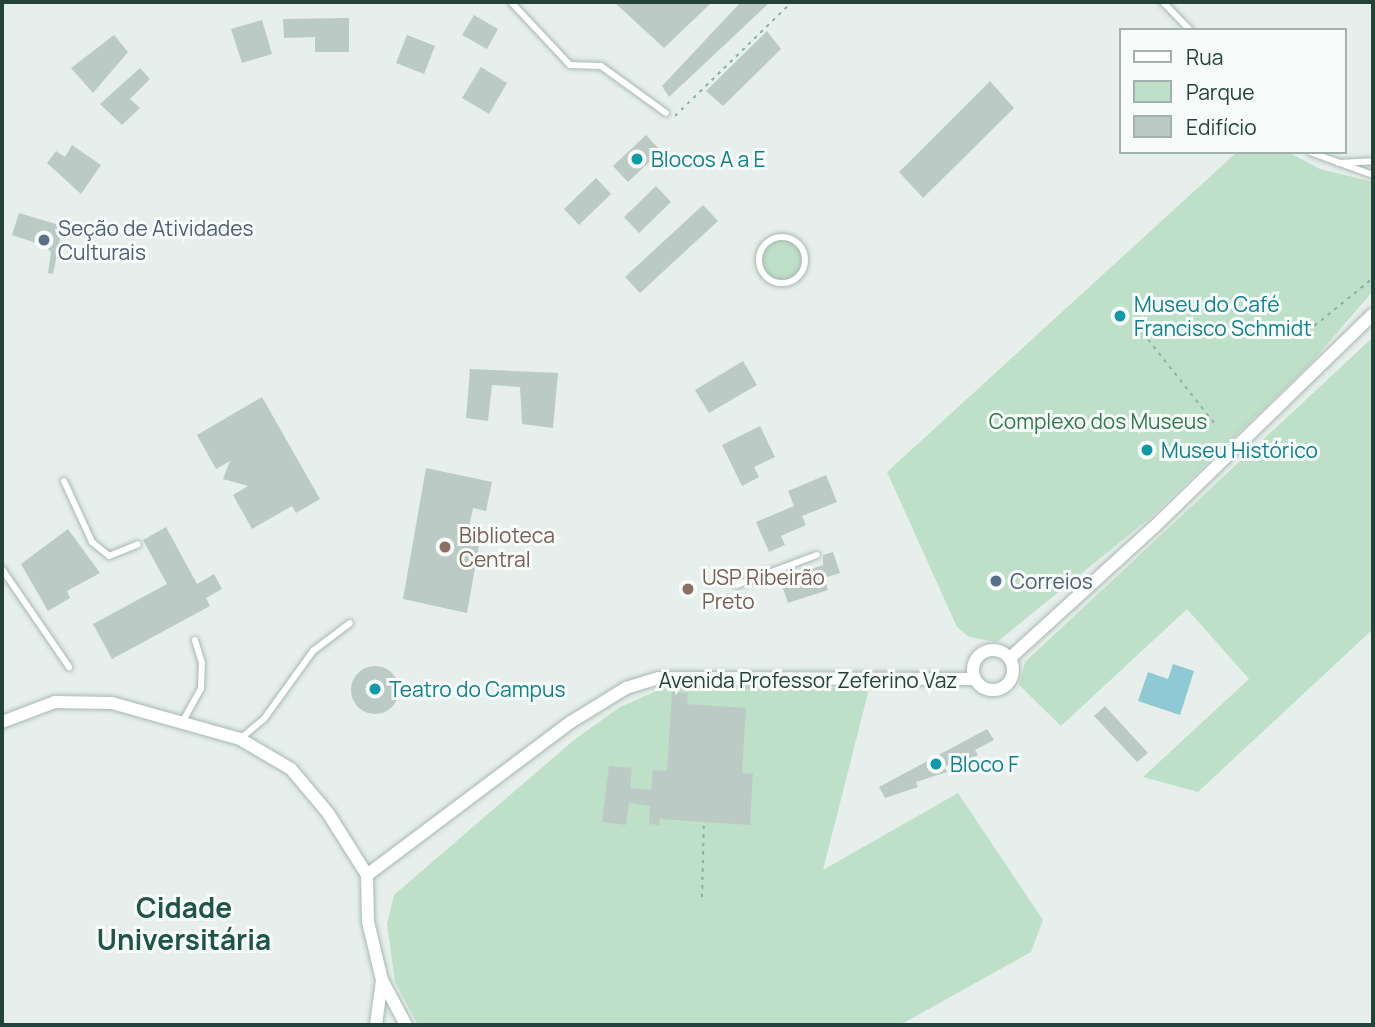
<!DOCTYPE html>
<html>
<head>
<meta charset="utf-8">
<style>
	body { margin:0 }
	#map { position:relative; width:1375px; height:1027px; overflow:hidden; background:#e6efeb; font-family:Manrope,sans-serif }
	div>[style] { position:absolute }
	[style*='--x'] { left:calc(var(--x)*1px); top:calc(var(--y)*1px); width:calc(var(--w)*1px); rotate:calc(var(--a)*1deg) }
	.green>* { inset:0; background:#bfe0c8 }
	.round { border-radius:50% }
	.water>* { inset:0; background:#8ec9d4 }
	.building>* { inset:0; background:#bbcac4 }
	.path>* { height:2px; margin-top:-1px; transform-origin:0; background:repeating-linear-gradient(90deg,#86b3a5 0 3.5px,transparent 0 8.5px) }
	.roads { filter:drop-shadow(0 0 2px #a8b8b2) drop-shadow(0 0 2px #a8b8b2) }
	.lane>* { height:6px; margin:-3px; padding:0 3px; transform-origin:3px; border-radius:3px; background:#fff }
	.lane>.ring { margin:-3px; padding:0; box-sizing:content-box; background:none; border:6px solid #fff; border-radius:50% }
	.street>* { height:12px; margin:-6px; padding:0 6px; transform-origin:6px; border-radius:6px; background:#fff }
	.street>.ring { margin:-6px; padding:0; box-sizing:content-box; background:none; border:12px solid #fff; border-radius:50% }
	.dots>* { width:19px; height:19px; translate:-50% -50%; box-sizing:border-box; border:4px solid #f7fbf9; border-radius:50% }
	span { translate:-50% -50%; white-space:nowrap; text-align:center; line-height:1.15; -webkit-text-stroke:6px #f7fbf9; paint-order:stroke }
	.culture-label { font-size:21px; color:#0d838f }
	.left { translate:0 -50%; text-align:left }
	.service-label { font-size:21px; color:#4e5e75 }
	.park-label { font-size:21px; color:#2d7a4b }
	.education-label { font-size:21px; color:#785e54 }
	.street-label { font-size:21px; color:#24423a }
	.district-label { font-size:28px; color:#1f5548; font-weight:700 }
	.frame { position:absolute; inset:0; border:4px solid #24423a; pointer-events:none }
	.legend { position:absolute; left:1119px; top:28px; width:228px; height:126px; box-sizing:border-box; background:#f7fbf9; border:2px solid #a3b1ad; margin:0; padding:9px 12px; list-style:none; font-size:21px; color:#24423a }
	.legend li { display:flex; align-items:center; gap:14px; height:35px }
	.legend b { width:35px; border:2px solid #a3b1ad }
</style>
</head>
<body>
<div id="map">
	<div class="green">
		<i style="clip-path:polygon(1237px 152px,1288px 152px,1320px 169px,1373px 182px,1373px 291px,1310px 364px,1151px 517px,997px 642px,969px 637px,957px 627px,887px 472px)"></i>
		<i class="round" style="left:761px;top:240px;width:42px;height:42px"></i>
		<i style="clip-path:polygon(1373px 337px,1373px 629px,1198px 792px,1143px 777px,1249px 679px,1187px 609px,1061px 726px,1019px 685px,1025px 662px)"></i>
		<i style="clip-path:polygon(695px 685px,869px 689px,823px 870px,958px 793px,1043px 920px,1031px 952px,900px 1025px,418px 1025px,395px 982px,387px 924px,394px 895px,574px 740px,620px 707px,661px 689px)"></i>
	</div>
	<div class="water">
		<i style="clip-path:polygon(1173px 664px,1194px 671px,1180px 715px,1138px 701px,1148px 672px,1168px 679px)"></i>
	</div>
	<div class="building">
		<i style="clip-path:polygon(614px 2px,712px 2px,664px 48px)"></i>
		<i style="clip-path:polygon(741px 2px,770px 2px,669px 97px,662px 86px)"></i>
		<i style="clip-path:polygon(474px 15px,498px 29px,487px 49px,462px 35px)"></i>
		<i style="clip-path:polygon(349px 18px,349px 52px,315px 52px,315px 37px,284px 38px,283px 19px)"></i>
		<i style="clip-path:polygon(262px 20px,272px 54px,242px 63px,231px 29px)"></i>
		<i style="clip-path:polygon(767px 31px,781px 49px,723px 106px,706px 91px)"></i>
		<i style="clip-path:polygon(114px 35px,128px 52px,93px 93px,71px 68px)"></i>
		<i style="clip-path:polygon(407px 35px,435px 46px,424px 74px,396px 63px)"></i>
		<i style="clip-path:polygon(481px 67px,507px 83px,489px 114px,462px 98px)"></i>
		<i style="clip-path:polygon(140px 68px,150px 79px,130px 99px,140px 108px,122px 125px,100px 104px)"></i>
		<i style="clip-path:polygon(990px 81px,1014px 108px,923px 198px,899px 172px)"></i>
		<i style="clip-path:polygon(646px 135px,661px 151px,628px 182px,613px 166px)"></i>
		<i style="clip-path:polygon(72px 145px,101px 165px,81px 194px,47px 163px,56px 151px,65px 157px)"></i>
		<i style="clip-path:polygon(596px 178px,611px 194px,579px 225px,564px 209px)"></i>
		<i style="clip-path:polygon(656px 186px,671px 202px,639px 233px,624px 217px)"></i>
		<i style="clip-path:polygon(703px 205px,718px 221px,640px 293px,625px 277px)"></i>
		<i style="clip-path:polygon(19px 213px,63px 226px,53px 274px,48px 273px,51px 252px,45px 246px,12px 235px)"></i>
		<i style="clip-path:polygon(743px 361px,757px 385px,709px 413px,695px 390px)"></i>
		<i style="clip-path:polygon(470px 369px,558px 373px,553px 428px,522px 424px,520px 387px,492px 385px,488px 421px,466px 418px)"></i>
		<i style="clip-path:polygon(262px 397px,320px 499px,296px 513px,292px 506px,252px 529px,233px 495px,248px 486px,223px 479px,230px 461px,216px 469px,197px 435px)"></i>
		<i style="clip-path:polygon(760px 426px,775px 457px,754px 467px,759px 477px,742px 486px,722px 445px)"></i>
		<i style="clip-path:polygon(426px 468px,492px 482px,486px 511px,473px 508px,468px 531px,481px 534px,467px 613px,403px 599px)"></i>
		<i style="clip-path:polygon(826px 475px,837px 502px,802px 516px,806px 525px,781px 536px,785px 545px,769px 552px,756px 522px,794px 506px,788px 491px)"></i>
		<i style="clip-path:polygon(166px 527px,197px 584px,214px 574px,222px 589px,206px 598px,210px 606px,112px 659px,93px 624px,167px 584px,143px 540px)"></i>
		<i style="clip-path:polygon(68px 529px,100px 573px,67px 591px,70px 598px,48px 611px,21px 564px)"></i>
		<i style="clip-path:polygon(833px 552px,840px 573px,824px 578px,828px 590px,788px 603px,780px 580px,823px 565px,823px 555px)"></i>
		<i class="round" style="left:351px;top:666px;width:48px;height:48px"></i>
		<i style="clip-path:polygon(672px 692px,688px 693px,687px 704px,746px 708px,742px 773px,753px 774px,750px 825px,660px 819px,659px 825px,649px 824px,650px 806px,629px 803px,626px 825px,602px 822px,609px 766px,632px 768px,630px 788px,651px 790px,653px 770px,667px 771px)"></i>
		<i style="clip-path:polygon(1105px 706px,1148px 753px,1137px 762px,1094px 716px)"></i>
		<i style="clip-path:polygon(987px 729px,994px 740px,975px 750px,978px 755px,966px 761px,964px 756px,944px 767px,947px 772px,916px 782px,918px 787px,885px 798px,879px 787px)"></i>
	</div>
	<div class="path">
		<i style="--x:675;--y:116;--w:163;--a:-44.3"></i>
		<i style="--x:1308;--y:331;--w:84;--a:-39.2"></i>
		<i style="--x:1143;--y:333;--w:115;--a:51.7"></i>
		<i style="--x:702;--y:897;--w:75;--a:-88.5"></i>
	</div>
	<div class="roads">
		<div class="lane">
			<i style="--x:511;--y:2;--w:86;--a:46.9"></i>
			<i style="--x:570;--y:65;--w:31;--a:2"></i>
			<i style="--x:601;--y:66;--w:80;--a:35.9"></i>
			<i style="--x:1163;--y:2;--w:39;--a:46"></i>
			<i style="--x:1310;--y:152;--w:67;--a:20.1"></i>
			<i style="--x:1339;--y:163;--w:34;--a:-3"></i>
			<i class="ring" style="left:759px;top:237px;width:40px;height:40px"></i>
			<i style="--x:64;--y:481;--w:67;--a:65.3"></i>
			<i style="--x:92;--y:542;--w:22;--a:39"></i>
			<i style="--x:109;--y:556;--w:31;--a:-22"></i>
			<i style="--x:2;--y:569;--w:119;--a:55.6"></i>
			<i style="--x:737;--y:585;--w:85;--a:-20.6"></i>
			<i style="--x:183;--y:721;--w:37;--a:-61"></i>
			<i style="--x:201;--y:689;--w:26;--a:-88"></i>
			<i style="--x:202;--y:663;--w:24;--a:-107"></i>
			<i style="--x:240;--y:739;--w:31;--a:-40"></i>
			<i style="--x:264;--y:719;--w:84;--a:-54.2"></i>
			<i style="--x:313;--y:651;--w:46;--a:-37.1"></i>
		</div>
		<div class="street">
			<i class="ring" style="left:973px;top:650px;width:28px;height:28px"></i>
			<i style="--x:1010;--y:658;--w:195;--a:-42.3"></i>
			<i style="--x:1154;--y:527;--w:305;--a:-44.2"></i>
			<i style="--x:2;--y:722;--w:57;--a:-20.7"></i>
			<i style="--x:55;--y:702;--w:57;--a:1"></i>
			<i style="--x:112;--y:703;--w:133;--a:15.7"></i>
			<i style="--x:240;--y:739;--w:59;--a:30.5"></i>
			<i style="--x:291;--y:769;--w:57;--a:49.9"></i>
			<i style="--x:328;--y:813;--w:73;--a:57.8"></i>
			<i style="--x:367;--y:875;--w:47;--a:88.8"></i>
			<i style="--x:368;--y:922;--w:60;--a:76.4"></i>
			<i style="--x:382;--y:980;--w:45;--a:97.6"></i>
			<i style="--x:367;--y:875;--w:255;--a:-36.9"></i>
			<i style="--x:571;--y:722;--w:65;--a:-31.7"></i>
			<i style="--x:626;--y:688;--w:34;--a:-17"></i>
			<i style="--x:659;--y:678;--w:315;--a:0.2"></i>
			<i style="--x:382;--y:980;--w:51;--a:61.9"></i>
		</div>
	</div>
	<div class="dots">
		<i style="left:637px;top:159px;background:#0f9aa8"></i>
		<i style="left:44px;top:240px;background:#5c6f8a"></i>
		<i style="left:1120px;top:316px;background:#0f9aa8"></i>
		<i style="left:1147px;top:450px;background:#0f9aa8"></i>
		<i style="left:445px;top:547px;background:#8d6e63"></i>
		<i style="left:996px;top:581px;background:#5c6f8a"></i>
		<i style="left:688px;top:589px;background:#8d6e63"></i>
		<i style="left:375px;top:689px;background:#0f9aa8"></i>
		<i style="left:936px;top:764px;background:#0f9aa8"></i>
	</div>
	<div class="culture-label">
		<span class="left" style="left:651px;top:159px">Blocos A a E</span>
		<span class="left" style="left:1134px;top:316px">Museu do Café<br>Francisco Schmidt</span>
		<span class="left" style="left:1161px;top:450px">Museu Histórico</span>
		<span class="left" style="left:389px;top:689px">Teatro do Campus</span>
		<span class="left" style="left:950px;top:764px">Bloco F</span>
	</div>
	<div class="service-label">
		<span class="left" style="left:58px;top:240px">Seção de Atividades<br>Culturais</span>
		<span class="left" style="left:1010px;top:581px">Correios</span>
	</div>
	<div class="park-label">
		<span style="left:1098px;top:421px">Complexo dos Museus</span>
	</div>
	<div class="education-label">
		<span class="left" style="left:459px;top:547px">Biblioteca<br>Central</span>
		<span class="left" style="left:702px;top:589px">USP Ribeirão<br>Preto</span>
	</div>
	<div class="street-label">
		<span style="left:808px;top:680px">Avenida Professor Zeferino Vaz</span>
	</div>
	<div class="district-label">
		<span style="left:184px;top:923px">Cidade<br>Universitária</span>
	</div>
	<div class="frame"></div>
	<ul class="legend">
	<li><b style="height:9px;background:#fff"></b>Rua</li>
	<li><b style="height:19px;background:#bfe0c8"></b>Parque</li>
	<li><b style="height:19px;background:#bbcac4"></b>Edifício</li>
	</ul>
</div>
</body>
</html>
